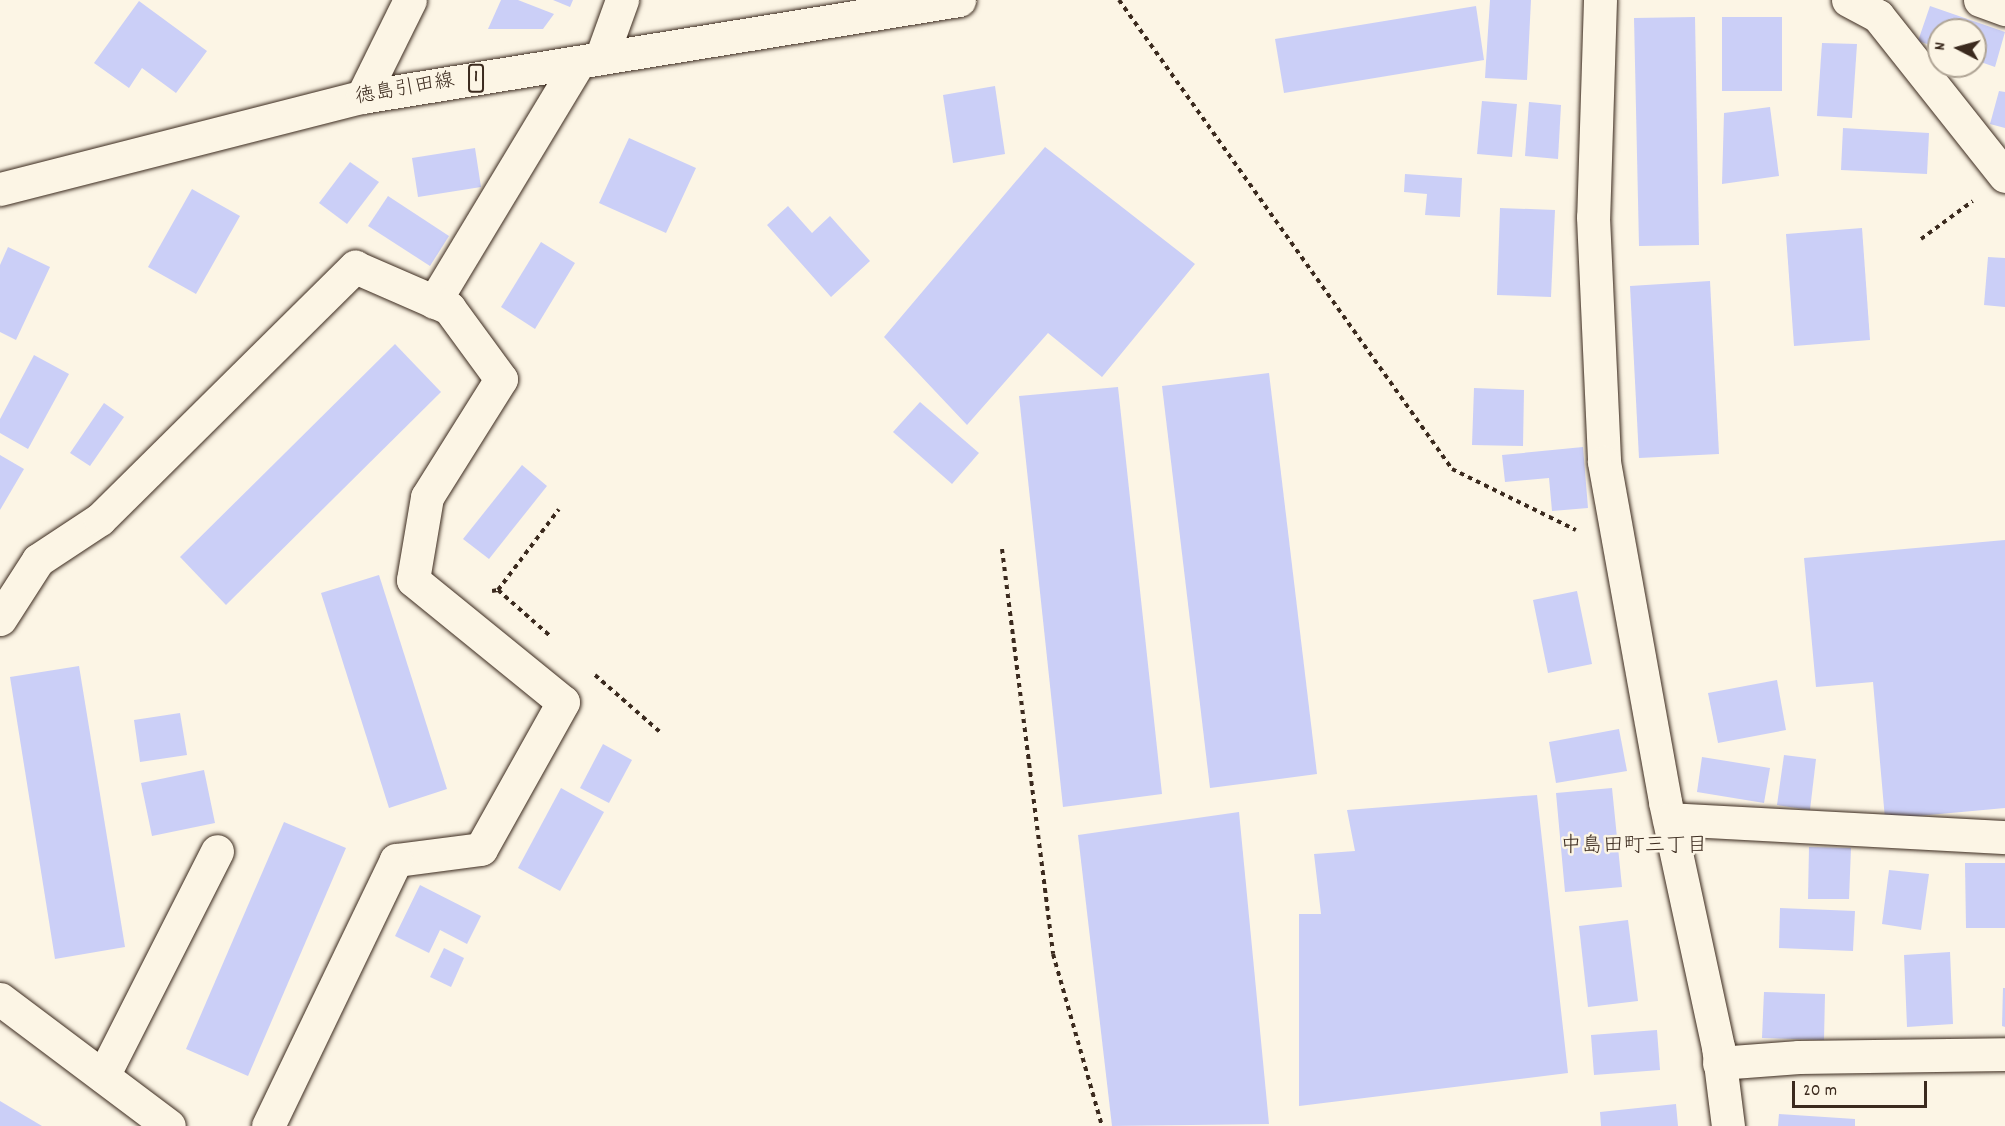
<!DOCTYPE html>
<html>
<head>
<meta charset="utf-8">
<style>
	body { margin:0 }
	#map { position:relative; width:2005px; height:1126px; overflow:hidden; background:#fcf5e5; font-family:Dekko,"Klee One",sans-serif }
	div>[style] { position:absolute }
	[style*='--x'] { left:calc(var(--x)*1px); top:calc(var(--y)*1px); width:calc(var(--w)*1px); rotate:calc(var(--a)*1deg) }
	.building>* { inset:0; background:#cbcff7 }
	.path>* { height:4px; margin-top:-2px; transform-origin:0; background:repeating-linear-gradient(90deg,#3b2a1e 0 4.5px,transparent 0 9px) }
	.roads { filter:drop-shadow(0 0 2px #3b2a1e) drop-shadow(0 0 2px #3b2a1e) }
	.minor>* { height:33px; margin:-16.5px; padding:0 16.5px; transform-origin:16.5px; border-radius:16.5px; background:#fcf5e5 }
	.major>* { height:33px; margin:-16.5px; padding:0 16.5px; transform-origin:16.5px; border-radius:16.5px; background:#fcf5e5 }
	span { translate:-50% -50%; white-space:nowrap; text-align:center; line-height:1.15; -webkit-text-stroke:5px #fcf5e5; paint-order:stroke }
	.shield-label span { padding:2px 4px; background:#fcf5e5; border:2px solid; border-radius:4px; -webkit-text-stroke-width:0 }
	.shield-label { font-size:18px; color:#3b2a1e; font-weight:700 }
	.street-label { font-size:20px; color:#3b2a1e }
	.neighbourhood-label { font-size:21px; color:#3b2a1e }
	.north { position:absolute; left:1927px; top:18px; width:60px; height:60px; box-sizing:border-box; background:#fcf5e5; border:2px solid #afa495; border-radius:50%; rotate:276deg; font-size:16px; font-weight:700; line-height:24px; text-align:center; color:#3b2a1e }
	.north::after { content:''; display:block; margin:auto; width:21px; height:27px; background:#3b2a1e; clip-path:polygon(50% 0,100% 100%,50% 72%,0 100%) }
	.scale { position:absolute; left:1792px; top:1081px; width:135px; height:27px; box-sizing:border-box; border:3px solid #3b2a1e; border-top:0; padding-left:8px; font-size:18px; line-height:21px; white-space:nowrap; color:#3b2a1e; -webkit-text-stroke:4px #fcf5e5; paint-order:stroke }
</style>
</head>
<body>
<div id="map">
	<div class="building">
		<i style="clip-path:polygon(501px 0,518px 0,554px 14px,543px 29px,488px 29px)"></i>
		<i style="clip-path:polygon(553px 0,573px 0,570px 7px)"></i>
		<i style="clip-path:polygon(1490px 0,1531px 0,1527px 80px,1485px 78px)"></i>
		<i style="clip-path:polygon(139px 1px,207px 51px,176px 93px,142px 68px,129px 88px,94px 63px)"></i>
		<i style="clip-path:polygon(1476px 6px,1484px 60px,1284px 93px,1275px 39px)"></i>
		<i style="clip-path:polygon(1930px 6px,2005px 32px,1995px 67px,1975px 60px,1975px 30px,1939px 30px,1939px 48px,1918px 41px)"></i>
		<i style="clip-path:polygon(1695px 17px,1699px 245px,1639px 246px,1634px 18px)"></i>
		<i style="clip-path:polygon(1722px 17px,1782px 17px,1782px 91px,1722px 91px)"></i>
		<i style="clip-path:polygon(1822px 43px,1857px 44px,1852px 118px,1817px 116px)"></i>
		<i style="clip-path:polygon(995px 86px,1005px 154px,953px 163px,943px 95px)"></i>
		<i style="clip-path:polygon(1999px 91px,2005px 92px,2005px 128px,1990px 124px)"></i>
		<i style="clip-path:polygon(1482px 101px,1517px 104px,1512px 157px,1477px 154px)"></i>
		<i style="clip-path:polygon(1529px 102px,1561px 105px,1558px 159px,1525px 156px)"></i>
		<i style="clip-path:polygon(1770px 107px,1779px 176px,1722px 184px,1724px 113px)"></i>
		<i style="clip-path:polygon(1843px 128px,1929px 133px,1927px 174px,1841px 170px)"></i>
		<i style="clip-path:polygon(629px 138px,696px 168px,666px 233px,599px 203px)"></i>
		<i style="clip-path:polygon(1045px 147px,1195px 264px,1102px 377px,1048px 333px,967px 425px,884px 337px)"></i>
		<i style="clip-path:polygon(475px 148px,481px 187px,418px 197px,412px 158px)"></i>
		<i style="clip-path:polygon(350px 162px,379px 182px,347px 224px,319px 203px)"></i>
		<i style="clip-path:polygon(1405px 174px,1462px 178px,1460px 217px,1425px 215px,1427px 194px,1404px 192px)"></i>
		<i style="clip-path:polygon(192px 189px,240px 216px,196px 294px,148px 267px)"></i>
		<i style="clip-path:polygon(388px 196px,449px 236px,430px 266px,368px 226px)"></i>
		<i style="clip-path:polygon(788px 206px,812px 233px,830px 216px,870px 261px,831px 297px,767px 225px)"></i>
		<i style="clip-path:polygon(1500px 208px,1555px 210px,1551px 297px,1497px 295px)"></i>
		<i style="clip-path:polygon(1862px 228px,1870px 340px,1794px 346px,1786px 234px)"></i>
		<i style="clip-path:polygon(541px 242px,575px 263px,535px 329px,501px 307px)"></i>
		<i style="clip-path:polygon(8px 247px,50px 267px,16px 340px,0 332px,0 265px)"></i>
		<i style="clip-path:polygon(1988px 257px,2005px 258px,2005px 307px,1984px 305px)"></i>
		<i style="clip-path:polygon(1710px 281px,1719px 454px,1639px 458px,1630px 286px)"></i>
		<i style="clip-path:polygon(395px 344px,441px 392px,226px 605px,180px 557px)"></i>
		<i style="clip-path:polygon(34px 355px,69px 374px,28px 449px,0 433px,0 419px)"></i>
		<i style="clip-path:polygon(1269px 373px,1317px 774px,1210px 788px,1162px 386px)"></i>
		<i style="clip-path:polygon(1118px 387px,1162px 794px,1063px 807px,1019px 396px)"></i>
		<i style="clip-path:polygon(1474px 388px,1524px 390px,1523px 446px,1472px 445px)"></i>
		<i style="clip-path:polygon(920px 402px,979px 453px,952px 484px,893px 432px)"></i>
		<i style="clip-path:polygon(104px 403px,124px 417px,90px 466px,70px 453px)"></i>
		<i style="clip-path:polygon(1583px 447px,1588px 508px,1552px 511px,1549px 478px,1505px 482px,1502px 455px)"></i>
		<i style="clip-path:polygon(0 455px,24px 469px,0 510px)"></i>
		<i style="clip-path:polygon(522px 465px,547px 486px,489px 559px,463px 539px)"></i>
		<i style="clip-path:polygon(2005px 540px,2005px 808px,1885px 819px,1873px 682px,1816px 687px,1804px 558px)"></i>
		<i style="clip-path:polygon(379px 575px,447px 789px,389px 808px,321px 593px)"></i>
		<i style="clip-path:polygon(1577px 591px,1592px 664px,1548px 673px,1533px 600px)"></i>
		<i style="clip-path:polygon(79px 666px,125px 947px,55px 959px,10px 677px)"></i>
		<i style="clip-path:polygon(1777px 680px,1786px 730px,1718px 743px,1708px 693px)"></i>
		<i style="clip-path:polygon(180px 713px,187px 755px,140px 762px,134px 720px)"></i>
		<i style="clip-path:polygon(1619px 729px,1627px 771px,1556px 783px,1549px 742px)"></i>
		<i style="clip-path:polygon(603px 744px,632px 760px,609px 803px,580px 788px)"></i>
		<i style="clip-path:polygon(1784px 755px,1816px 759px,1810px 810px,1777px 805px)"></i>
		<i style="clip-path:polygon(1702px 757px,1770px 768px,1764px 803px,1697px 792px)"></i>
		<i style="clip-path:polygon(204px 770px,215px 823px,152px 836px,141px 783px)"></i>
		<i style="clip-path:polygon(561px 788px,604px 812px,560px 891px,518px 868px)"></i>
		<i style="clip-path:polygon(1612px 788px,1622px 887px,1565px 892px,1556px 793px)"></i>
		<i style="clip-path:polygon(1537px 795px,1568px 1073px,1299px 1106px,1299px 914px,1321px 914px,1314px 854px,1355px 851px,1347px 810px)"></i>
		<i style="clip-path:polygon(1239px 812px,1269px 1124px,1112px 1126px,1078px 835px)"></i>
		<i style="clip-path:polygon(284px 822px,346px 848px,248px 1076px,186px 1049px)"></i>
		<i style="clip-path:polygon(1809px 847px,1851px 848px,1849px 899px,1808px 899px)"></i>
		<i style="clip-path:polygon(1965px 863px,2005px 863px,2005px 928px,1966px 928px)"></i>
		<i style="clip-path:polygon(1889px 870px,1929px 874px,1921px 930px,1882px 924px)"></i>
		<i style="clip-path:polygon(420px 885px,481px 916px,467px 944px,440px 930px,429px 953px,395px 936px)"></i>
		<i style="clip-path:polygon(1780px 908px,1855px 911px,1853px 951px,1779px 948px)"></i>
		<i style="clip-path:polygon(1628px 920px,1638px 1001px,1588px 1007px,1579px 926px)"></i>
		<i style="clip-path:polygon(444px 948px,464px 958px,451px 987px,430px 977px)"></i>
		<i style="clip-path:polygon(1950px 952px,1953px 1024px,1907px 1027px,1904px 955px)"></i>
		<i style="clip-path:polygon(2003px 988px,2005px 988px,2005px 1027px,2002px 1026px)"></i>
		<i style="clip-path:polygon(1764px 992px,1825px 994px,1824px 1040px,1762px 1038px)"></i>
		<i style="clip-path:polygon(1657px 1030px,1660px 1070px,1594px 1075px,1591px 1035px)"></i>
		<i style="clip-path:polygon(0 1101px,42px 1126px,0 1126px)"></i>
		<i style="clip-path:polygon(1676px 1104px,1678px 1126px,1601px 1126px,1600px 1112px)"></i>
		<i style="clip-path:polygon(1779px 1114px,1855px 1119px,1855px 1126px,1778px 1126px)"></i>
	</div>
	<div class="path">
		<i style="--x:1119;--y:0;--w:575;--a:54.62"></i>
		<i style="--x:1452;--y:469;--w:138;--a:26.2"></i>
		<i style="--x:1921;--y:239;--w:64;--a:-36.2"></i>
		<i style="--x:1002;--y:549;--w:408;--a:82.8"></i>
		<i style="--x:1053;--y:954;--w:179;--a:74.1"></i>
		<i style="--x:498;--y:590;--w:101;--a:-53"></i>
		<i style="--x:492;--y:591;--w:6;--a:-9"></i>
		<i style="--x:498;--y:590;--w:68;--a:41.4"></i>
		<i style="--x:595;--y:675;--w:86;--a:41.2"></i>
	</div>
	<div class="roads">
		<div class="minor">
			<i style="--x:1600;--y:0;--w:217;--a:91.8"></i>
			<i style="--x:1593;--y:217;--w:245;--a:87.4"></i>
			<i style="--x:1604;--y:462;--w:345;--a:79.8"></i>
			<i style="--x:1665;--y:802;--w:251;--a:77.8"></i>
			<i style="--x:1718;--y:1047;--w:80;--a:82.8"></i>
			<i style="--x:1848;--y:0;--w:34;--a:28"></i>
			<i style="--x:1878;--y:16;--w:204;--a:51.6"></i>
			<i style="--x:1980;--y:0;--w:27;--a:20"></i>
			<i style="--x:601;--y:58;--w:62;--a:-70.1"></i>
			<i style="--x:362;--y:97;--w:108;--a:-63.7"></i>
			<i style="--x:434;--y:302;--w:280;--a:-58.9"></i>
			<i style="--x:0;--y:619;--w:70;--a:-57.2"></i>
			<i style="--x:38;--y:560;--w:74;--a:-33.5"></i>
			<i style="--x:100;--y:519;--w:359;--a:-44.7"></i>
			<i style="--x:355;--y:267;--w:103;--a:23.6"></i>
			<i style="--x:449;--y:308;--w:88;--a:53.8"></i>
			<i style="--x:501;--y:379;--w:139;--a:122.1"></i>
			<i style="--x:427;--y:497;--w:84;--a:99.6"></i>
			<i style="--x:413;--y:580;--w:193;--a:39.1"></i>
			<i style="--x:563;--y:702;--w:168;--a:119.2"></i>
			<i style="--x:481;--y:849;--w:86;--a:172.6"></i>
			<i style="--x:396;--y:860;--w:295;--a:115.7"></i>
			<i style="--x:1669;--y:819;--w:336;--a:3.1"></i>
			<i style="--x:0;--y:999;--w:211;--a:36.9"></i>
			<i style="--x:1719;--y:1063;--w:80;--a:-4.3"></i>
			<i style="--x:1799;--y:1057;--w:206;--a:-0.8"></i>
			<i style="--x:103;--y:1076;--w:252;--a:-63.1"></i>
		</div>
		<div class="major">
			<i style="--x:0;--y:189;--w:374;--a:-14.3"></i>
			<i style="--x:362;--y:97;--w:605;--a:-9.23"></i>
		</div>
	</div>
	<div class="shield-label">
		<span style="left:476px;top:78px">1</span>
	</div>
	<div class="street-label">
		<span style="left:405px;top:90px;rotate:-10deg">徳島引田線</span>
	</div>
	<div class="neighbourhood-label">
		<span style="left:1634px;top:847px">中島田町三丁目</span>
	</div>
	<div class="north">N</div>
	<div class="scale">20 m</div>
</div>
</body>
</html>
